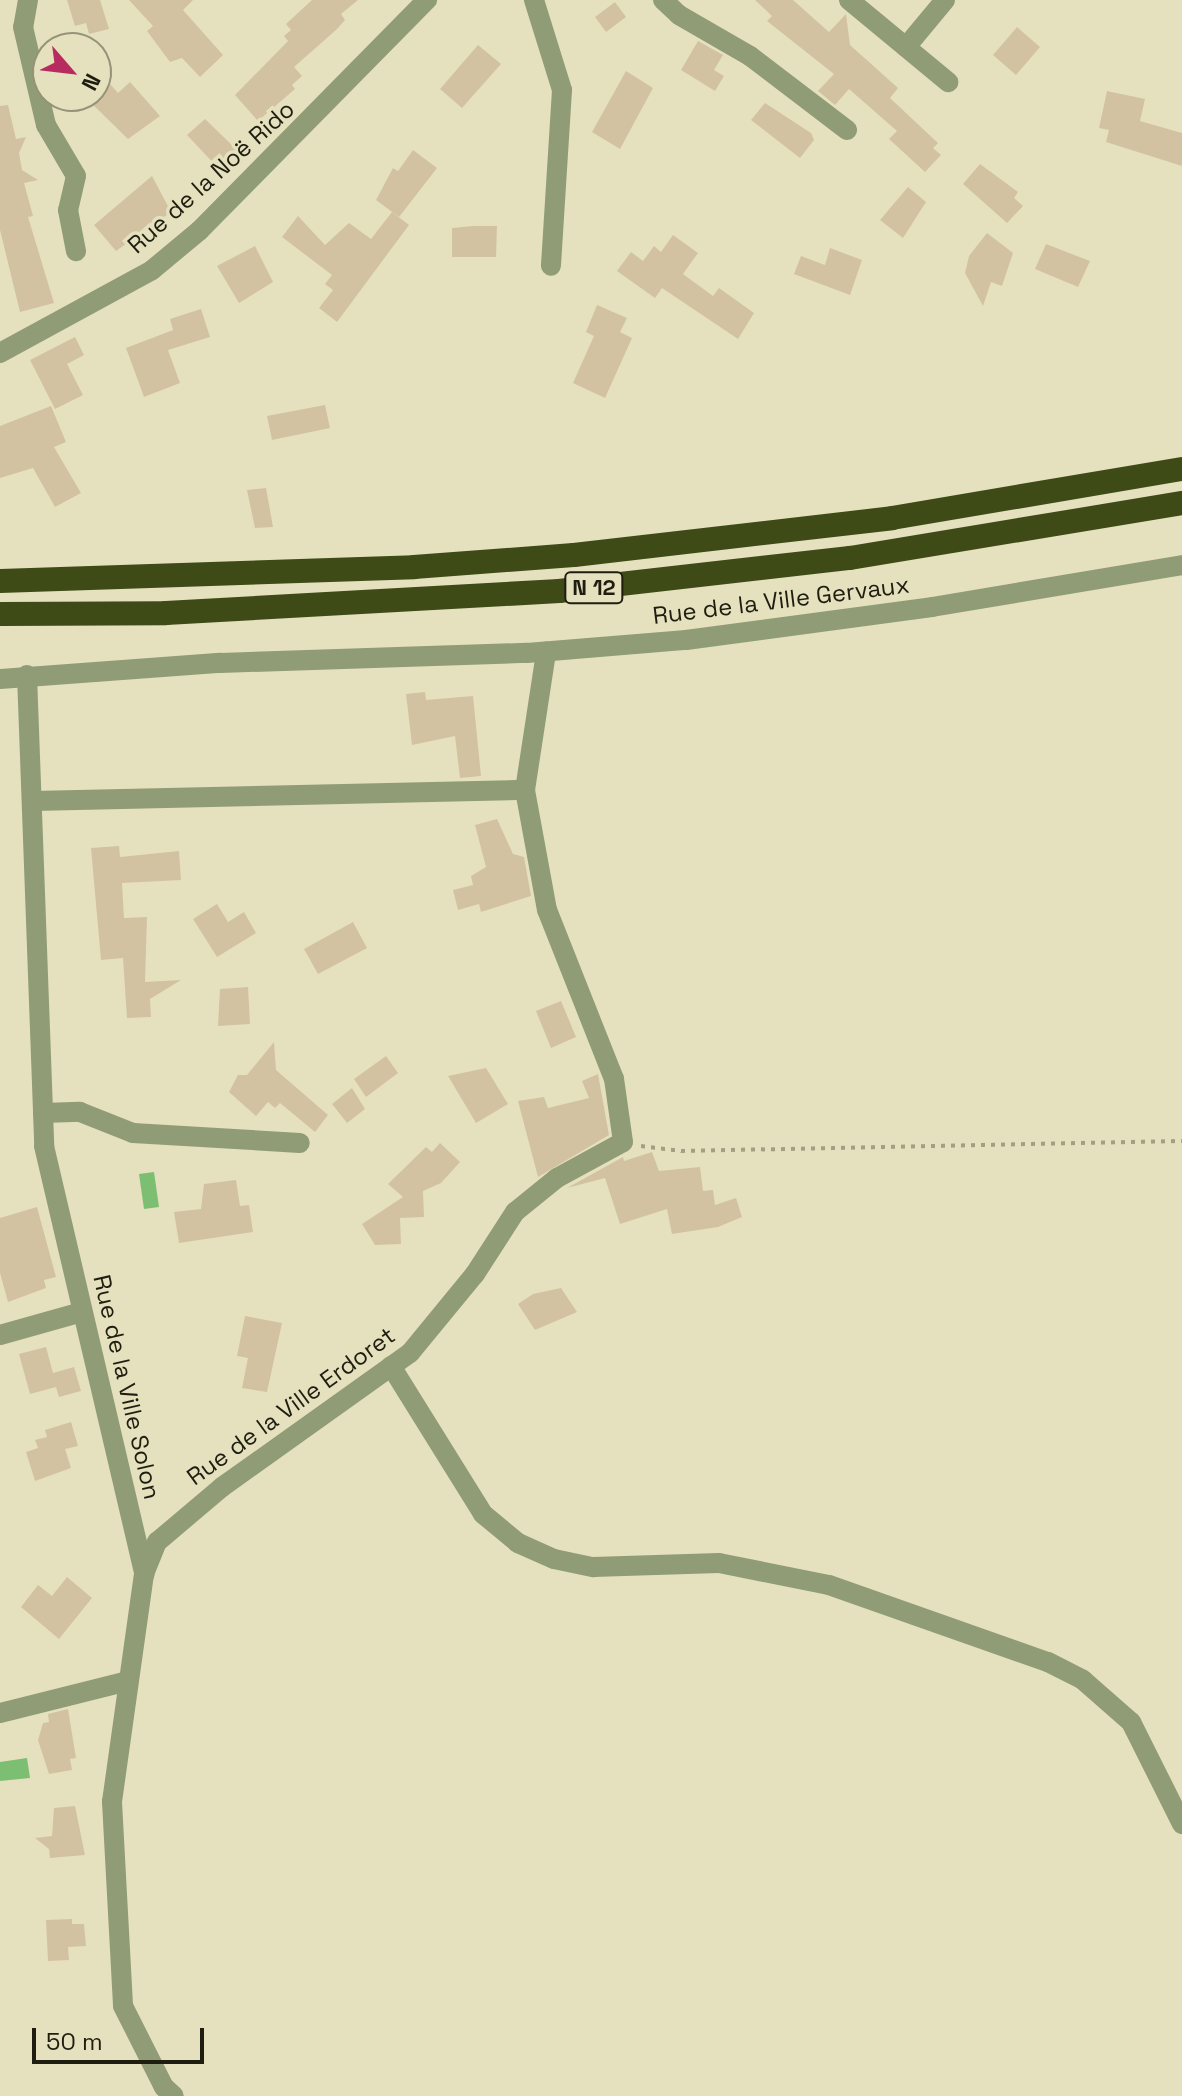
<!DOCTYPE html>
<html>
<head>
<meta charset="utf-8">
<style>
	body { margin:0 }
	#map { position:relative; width:1182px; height:2096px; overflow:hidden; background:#e5e1be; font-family:"Space Grotesk",sans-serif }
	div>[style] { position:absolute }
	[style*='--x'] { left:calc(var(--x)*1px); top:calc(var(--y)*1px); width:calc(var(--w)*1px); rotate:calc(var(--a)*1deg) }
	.water>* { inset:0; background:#7cbf73 }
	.building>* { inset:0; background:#d3c2a2 }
	.path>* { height:4px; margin-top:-2px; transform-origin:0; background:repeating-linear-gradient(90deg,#a29f83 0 4px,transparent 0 10px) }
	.minor>* { height:20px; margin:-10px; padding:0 10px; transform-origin:10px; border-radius:10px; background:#909c75 }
	.highway>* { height:24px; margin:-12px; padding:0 12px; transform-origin:12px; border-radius:12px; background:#3e4b17 }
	span { translate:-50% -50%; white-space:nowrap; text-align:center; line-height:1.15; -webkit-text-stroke:7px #e5e1be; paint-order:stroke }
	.shield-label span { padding:2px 6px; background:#e5e1be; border:2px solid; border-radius:6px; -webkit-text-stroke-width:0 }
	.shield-label { font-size:22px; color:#1e1d10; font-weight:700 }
	.street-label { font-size:24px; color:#1e1d10 }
	.north { position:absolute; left:32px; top:32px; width:80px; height:80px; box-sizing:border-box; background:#e5e1be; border:2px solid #959378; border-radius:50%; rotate:118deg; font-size:22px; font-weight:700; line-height:32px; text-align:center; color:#1e1d10 }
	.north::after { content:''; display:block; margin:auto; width:28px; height:36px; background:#b82b5e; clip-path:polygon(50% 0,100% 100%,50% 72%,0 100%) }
	.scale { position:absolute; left:32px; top:2028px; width:172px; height:36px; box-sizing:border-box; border:4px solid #1e1d10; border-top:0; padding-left:10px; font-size:24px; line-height:28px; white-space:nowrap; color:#1e1d10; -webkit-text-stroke:6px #e5e1be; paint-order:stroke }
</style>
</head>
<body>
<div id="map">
	<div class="water">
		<i style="clip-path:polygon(154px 1172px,159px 1207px,144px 1209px,139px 1174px)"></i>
		<i style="clip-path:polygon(27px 1758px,30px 1778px,0 1781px,0 1762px)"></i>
	</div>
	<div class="building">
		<i style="clip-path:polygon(67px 0,100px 0,109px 29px,89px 34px,86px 23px,75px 26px)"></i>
		<i style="clip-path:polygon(129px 0,193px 0,183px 10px,223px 55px,200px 77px,182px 58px,170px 62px,147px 31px,153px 26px)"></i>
		<i style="clip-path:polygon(312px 0,358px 0,341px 14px,345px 20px,336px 30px,294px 67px,302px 76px,292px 85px,295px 89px,258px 121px,235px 95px,288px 41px,284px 36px,291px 30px,286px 24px)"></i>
		<i style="clip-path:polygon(755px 0,793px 0,829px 32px,846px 14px,850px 45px,898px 88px,890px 98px,938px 143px,933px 148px,941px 155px,925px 172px,889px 139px,897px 131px,849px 89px,835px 105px,818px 91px,834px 74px,767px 21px,772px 16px)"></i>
		<i style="clip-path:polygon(615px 2px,626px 17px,606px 32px,595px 17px)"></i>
		<i style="clip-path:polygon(1017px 27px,1040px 47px,1016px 75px,993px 55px)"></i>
		<i style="clip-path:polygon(698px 41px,723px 55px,714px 70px,724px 76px,715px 91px,681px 70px)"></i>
		<i style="clip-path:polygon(478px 45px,501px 64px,462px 108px,440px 89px)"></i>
		<i style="clip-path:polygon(96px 68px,118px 93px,130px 82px,160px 116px,128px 139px,84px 96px,96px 96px)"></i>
		<i style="clip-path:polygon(626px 71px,653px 88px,620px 149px,592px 132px)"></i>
		<i style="clip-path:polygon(1107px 91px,1145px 99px,1140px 121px,1182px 133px,1182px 166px,1106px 142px,1109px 130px,1099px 128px)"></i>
		<i style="clip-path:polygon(765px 103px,811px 133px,814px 140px,800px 158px,751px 120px)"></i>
		<i style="clip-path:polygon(8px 105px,16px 139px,26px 137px,19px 153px,22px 170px,38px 180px,24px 183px,33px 216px,28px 217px,54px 303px,20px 312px,0 230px,0 106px)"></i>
		<i style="clip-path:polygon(205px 119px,236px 149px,217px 167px,187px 135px)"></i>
		<i style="clip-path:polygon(413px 150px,437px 168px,399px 217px,376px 200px,393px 168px,398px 171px)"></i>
		<i style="clip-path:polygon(980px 164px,1018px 192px,1014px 198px,1023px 206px,1007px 223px,963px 184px)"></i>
		<i style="clip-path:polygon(152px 176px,171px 212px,116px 251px,94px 225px)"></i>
		<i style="clip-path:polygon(908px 187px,926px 202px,903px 238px,880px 220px)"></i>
		<i style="clip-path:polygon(392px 212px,409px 225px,337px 322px,319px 308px,333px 290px,325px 284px,332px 275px,282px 237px,298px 216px,325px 245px,349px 223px,371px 239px)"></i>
		<i style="clip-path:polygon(473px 226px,497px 226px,496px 257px,452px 257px,452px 228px)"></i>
		<i style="clip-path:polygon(987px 233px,1013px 253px,1002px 286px,991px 282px,983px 306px,965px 273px,969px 256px)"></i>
		<i style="clip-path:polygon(673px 235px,698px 253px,683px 274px,713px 296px,719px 288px,754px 313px,738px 339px,662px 288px,655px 298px,617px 271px,631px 252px,643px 261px,654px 246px,661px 252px)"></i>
		<i style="clip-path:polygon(1046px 244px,1090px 261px,1078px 287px,1035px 269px)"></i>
		<i style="clip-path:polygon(255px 246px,273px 282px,239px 303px,217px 266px)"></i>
		<i style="clip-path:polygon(830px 248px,862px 260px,850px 295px,794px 274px,801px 256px,825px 265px)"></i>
		<i style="clip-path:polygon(597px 305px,627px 318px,620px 332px,632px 338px,605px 398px,573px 383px,594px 336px,586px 332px)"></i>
		<i style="clip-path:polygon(201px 309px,210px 337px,168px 350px,180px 383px,144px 397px,126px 348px,173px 330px,170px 319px)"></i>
		<i style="clip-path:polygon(75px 337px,84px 355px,67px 364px,83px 395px,55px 409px,30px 360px)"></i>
		<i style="clip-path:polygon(325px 405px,330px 428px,272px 440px,267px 416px)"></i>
		<i style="clip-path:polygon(51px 406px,66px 442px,54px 447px,81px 493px,55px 507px,33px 468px,0 478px,0 426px)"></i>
		<i style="clip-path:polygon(266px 488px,273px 527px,255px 528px,247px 490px)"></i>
		<i style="clip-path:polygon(425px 692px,426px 700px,473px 696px,481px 776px,460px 778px,455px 736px,412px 745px,406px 694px)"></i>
		<i style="clip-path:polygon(497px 819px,513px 854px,524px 857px,531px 896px,481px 912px,479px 904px,458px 910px,453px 890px,473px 885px,471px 876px,486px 867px,475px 825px)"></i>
		<i style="clip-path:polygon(119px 846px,120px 857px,179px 851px,181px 880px,122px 883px,124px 918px,147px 917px,145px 982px,181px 980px,150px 999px,151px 1017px,127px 1018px,123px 958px,101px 960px,91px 848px)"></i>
		<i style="clip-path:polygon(217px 904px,228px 922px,244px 912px,256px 933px,217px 957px,193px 919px)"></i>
		<i style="clip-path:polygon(353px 922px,367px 948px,318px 974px,304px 949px)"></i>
		<i style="clip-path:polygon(248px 987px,250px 1024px,218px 1026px,220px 989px)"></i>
		<i style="clip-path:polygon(561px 1001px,576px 1037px,551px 1048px,536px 1011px)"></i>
		<i style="clip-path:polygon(274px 1042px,276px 1070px,328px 1115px,315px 1132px,280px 1103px,275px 1108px,268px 1102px,256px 1116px,229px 1092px,238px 1075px,247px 1075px)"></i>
		<i style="clip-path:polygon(386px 1056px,398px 1073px,366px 1097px,354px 1079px)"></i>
		<i style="clip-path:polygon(486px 1068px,508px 1104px,476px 1123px,448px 1076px)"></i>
		<i style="clip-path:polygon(598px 1074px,609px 1135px,538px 1177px,518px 1101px,544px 1097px,548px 1108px,589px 1098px,582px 1081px)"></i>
		<i style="clip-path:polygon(352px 1088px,365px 1109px,347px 1123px,332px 1104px)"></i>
		<i style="clip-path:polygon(440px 1143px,460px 1162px,441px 1183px,423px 1191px,424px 1217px,400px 1218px,401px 1244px,375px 1245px,362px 1224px,403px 1197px,388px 1184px,426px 1147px,432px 1152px)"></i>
		<i style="clip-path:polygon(652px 1152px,659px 1171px,700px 1167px,703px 1191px,713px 1190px,715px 1205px,736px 1198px,742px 1217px,718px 1227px,672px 1234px,667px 1209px,620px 1224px,605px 1178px,567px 1188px,623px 1157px,624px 1161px)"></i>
		<i style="clip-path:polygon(236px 1180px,240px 1206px,249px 1205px,253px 1232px,179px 1243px,174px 1212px,201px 1209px,204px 1184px)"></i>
		<i style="clip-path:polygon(37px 1207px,56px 1277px,44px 1280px,46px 1288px,8px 1302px,0 1273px,0 1218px)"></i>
		<i style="clip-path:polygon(561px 1288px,577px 1312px,535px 1330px,518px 1304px,533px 1294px)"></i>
		<i style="clip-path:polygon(245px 1316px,282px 1323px,267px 1392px,242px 1388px,248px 1358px,237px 1356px)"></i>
		<i style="clip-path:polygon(46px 1347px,53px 1373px,74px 1367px,81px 1391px,59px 1397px,56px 1387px,30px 1394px,19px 1354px)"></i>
		<i style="clip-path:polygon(71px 1422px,78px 1446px,65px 1449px,71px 1468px,35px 1481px,26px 1452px,38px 1448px,35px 1440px,47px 1437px,45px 1430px)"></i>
		<i style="clip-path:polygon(67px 1577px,92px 1598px,59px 1639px,21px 1607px,38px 1585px,52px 1596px)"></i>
		<i style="clip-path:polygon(68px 1709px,76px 1758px,70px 1759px,72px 1770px,49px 1774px,38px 1740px,43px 1723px,49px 1722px,48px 1714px)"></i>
		<i style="clip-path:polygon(75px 1806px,85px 1855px,50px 1858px,49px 1849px,35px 1838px,52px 1836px,54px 1808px)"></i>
		<i style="clip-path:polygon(72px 1919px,72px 1924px,84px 1924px,86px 1946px,68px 1947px,69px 1960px,48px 1961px,46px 1920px)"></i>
	</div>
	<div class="path">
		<i style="--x:641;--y:1146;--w:40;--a:7.1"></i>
		<i style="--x:681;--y:1151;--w:501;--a:-1.14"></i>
	</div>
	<div class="minor">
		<i style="--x:28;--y:0;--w:27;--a:100"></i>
		<i style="--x:23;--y:27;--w:101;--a:76.8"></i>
		<i style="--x:46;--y:125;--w:59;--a:59.5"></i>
		<i style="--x:76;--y:176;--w:35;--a:103"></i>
		<i style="--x:68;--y:210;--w:42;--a:79"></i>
		<i style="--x:534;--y:0;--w:94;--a:72.7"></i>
		<i style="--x:562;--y:90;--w:176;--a:93.6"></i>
		<i style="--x:663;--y:0;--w:22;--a:43"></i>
		<i style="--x:679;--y:15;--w:82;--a:30"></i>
		<i style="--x:750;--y:56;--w:122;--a:37.3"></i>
		<i style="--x:849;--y:0;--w:129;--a:39.6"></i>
		<i style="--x:906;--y:47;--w:61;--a:-50.3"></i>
		<i style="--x:0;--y:353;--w:173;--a:-28.6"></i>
		<i style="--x:152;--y:270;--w:61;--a:-39.7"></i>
		<i style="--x:199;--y:231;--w:325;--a:-45.4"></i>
		<i style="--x:27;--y:675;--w:471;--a:87.9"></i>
		<i style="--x:44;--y:1146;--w:440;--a:76.8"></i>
		<i style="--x:144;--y:1574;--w:230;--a:98"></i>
		<i style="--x:112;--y:1802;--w:204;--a:86.9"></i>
		<i style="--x:123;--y:2006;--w:91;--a:63.2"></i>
		<i style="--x:164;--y:2087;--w:13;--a:42"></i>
		<i style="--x:0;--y:679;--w:221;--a:-4.2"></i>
		<i style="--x:220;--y:663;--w:307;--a:-1.9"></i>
		<i style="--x:527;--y:653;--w:160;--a:-4.7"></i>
		<i style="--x:686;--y:640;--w:248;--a:-7.6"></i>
		<i style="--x:932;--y:607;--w:254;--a:-9.5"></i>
		<i style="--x:33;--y:801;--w:492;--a:-1.3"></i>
		<i style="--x:43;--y:1113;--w:37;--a:-2"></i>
		<i style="--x:80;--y:1112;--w:57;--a:21.6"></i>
		<i style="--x:133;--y:1133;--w:167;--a:3.4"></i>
		<i style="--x:0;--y:1335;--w:85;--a:-15.7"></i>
		<i style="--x:391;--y:1366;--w:174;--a:58.1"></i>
		<i style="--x:483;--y:1514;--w:45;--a:39.6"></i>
		<i style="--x:518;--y:1543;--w:39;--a:24"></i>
		<i style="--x:554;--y:1559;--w:40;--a:12"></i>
		<i style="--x:593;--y:1567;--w:126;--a:-1.8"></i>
		<i style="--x:719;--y:1563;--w:112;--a:11.3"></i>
		<i style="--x:829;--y:1585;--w:232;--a:19.4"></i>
		<i style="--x:1048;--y:1662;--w:39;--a:27"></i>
		<i style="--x:1083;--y:1680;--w:64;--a:41.2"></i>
		<i style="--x:1131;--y:1722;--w:114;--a:63.4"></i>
		<i style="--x:144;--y:1574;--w:35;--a:-68"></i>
		<i style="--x:157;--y:1542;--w:85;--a:-40.2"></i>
		<i style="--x:222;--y:1487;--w:231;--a:-35.5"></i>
		<i style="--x:410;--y:1353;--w:102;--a:-50.6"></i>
		<i style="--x:475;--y:1274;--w:74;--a:-57.2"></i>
		<i style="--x:515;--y:1212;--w:54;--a:-39"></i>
		<i style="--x:557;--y:1178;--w:75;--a:-28.6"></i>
		<i style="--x:623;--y:1142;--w:64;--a:-98.1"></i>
		<i style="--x:614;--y:1079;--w:182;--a:-111.6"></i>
		<i style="--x:547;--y:910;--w:122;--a:-100.4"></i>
		<i style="--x:525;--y:790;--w:140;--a:-81.3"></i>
		<i style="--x:0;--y:1713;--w:132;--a:-14"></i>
	</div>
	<div class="highway">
		<i style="--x:0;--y:581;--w:414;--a:-1.9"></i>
		<i style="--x:414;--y:567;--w:160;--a:-4.3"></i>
		<i style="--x:574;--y:555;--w:320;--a:-6.6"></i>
		<i style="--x:892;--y:518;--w:294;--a:-9.6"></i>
		<i style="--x:0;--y:614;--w:166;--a:-0.3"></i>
		<i style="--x:166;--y:613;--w:394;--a:-3.2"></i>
		<i style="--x:559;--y:591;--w:293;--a:-6.5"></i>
		<i style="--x:850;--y:558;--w:337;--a:-9.4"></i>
	</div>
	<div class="shield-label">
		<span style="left:594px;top:588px">N 12</span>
	</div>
	<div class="street-label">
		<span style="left:211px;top:177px;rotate:-42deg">Rue de la Noë Rido</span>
		<span style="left:781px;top:600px;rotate:-7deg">Rue de la Ville Gervaux</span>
		<span style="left:127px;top:1387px;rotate:77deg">Rue de la Ville Solon</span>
		<span style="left:291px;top:1406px;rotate:-36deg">Rue de la Ville Erdoret</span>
	</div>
	<div class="north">N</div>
	<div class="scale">50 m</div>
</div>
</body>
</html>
